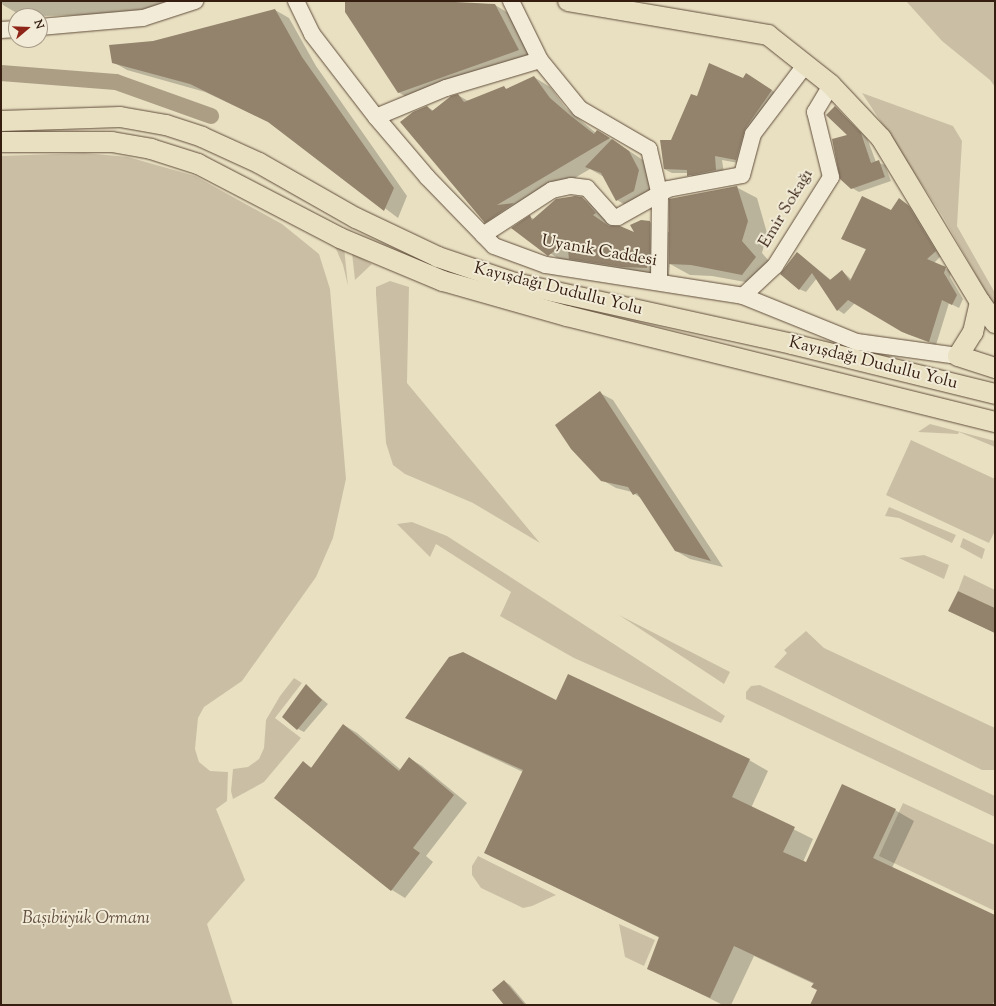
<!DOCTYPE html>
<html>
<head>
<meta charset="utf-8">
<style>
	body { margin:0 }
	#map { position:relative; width:996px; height:1006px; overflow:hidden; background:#e9e0c2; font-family:"Sorts Mill Goudy",serif }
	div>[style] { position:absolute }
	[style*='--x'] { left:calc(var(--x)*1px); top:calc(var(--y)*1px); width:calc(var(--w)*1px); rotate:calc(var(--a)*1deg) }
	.green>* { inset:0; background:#cabfa4 }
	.shadow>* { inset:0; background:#0003 }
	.canal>* { height:16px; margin:-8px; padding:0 8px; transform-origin:8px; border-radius:8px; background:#ac9e85 }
	.building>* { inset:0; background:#93836d }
	.roads { filter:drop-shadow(0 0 1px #624e3c) drop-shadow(0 0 1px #624e3c) }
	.minor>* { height:16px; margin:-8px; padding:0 8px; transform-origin:8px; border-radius:8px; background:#f1ebd7 }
	.major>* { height:20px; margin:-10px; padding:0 10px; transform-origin:10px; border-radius:10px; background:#e9e0c2 }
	span { translate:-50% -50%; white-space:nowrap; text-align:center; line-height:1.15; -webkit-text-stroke:4px #f1ebd7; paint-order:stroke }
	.street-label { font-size:17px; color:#351e10 }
	.park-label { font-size:17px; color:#624e3c; font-style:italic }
	.frame { position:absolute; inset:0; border:2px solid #351e10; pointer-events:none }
	.north { position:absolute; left:8px; top:8px; width:40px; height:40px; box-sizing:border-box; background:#f1ebd7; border:1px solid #a69987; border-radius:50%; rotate:71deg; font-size:11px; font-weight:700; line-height:16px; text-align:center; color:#351e10 }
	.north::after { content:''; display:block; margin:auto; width:14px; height:18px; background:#8f2418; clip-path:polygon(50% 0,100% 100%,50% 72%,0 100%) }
</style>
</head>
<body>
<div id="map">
	<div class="green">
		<i style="clip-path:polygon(906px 1px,995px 1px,995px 87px,990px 80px,942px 41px)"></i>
		<i style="clip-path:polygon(862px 93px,953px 126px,962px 141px,957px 226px,995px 293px,995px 308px,942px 215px)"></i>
		<i style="clip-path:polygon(84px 153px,128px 157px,195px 176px,282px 224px,319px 254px,330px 289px,346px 479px,333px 538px,316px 577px,242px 681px,204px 707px,198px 718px,195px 749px,199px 762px,210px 771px,228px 772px,227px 801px,216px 809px,245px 880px,207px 924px,233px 1005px,1px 1005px,1px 156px)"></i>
		<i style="clip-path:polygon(333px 242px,344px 247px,348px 286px,343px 265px)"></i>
		<i style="clip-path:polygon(352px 253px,372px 264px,355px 280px)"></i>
		<i style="clip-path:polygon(390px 281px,409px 287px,407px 383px,540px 543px,473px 503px,405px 474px,393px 465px,386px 443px,376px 294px,376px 287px)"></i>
		<i style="clip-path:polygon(930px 424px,995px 441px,995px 447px,959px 432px,958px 434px,918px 432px)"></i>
		<i style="clip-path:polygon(911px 440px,995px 479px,995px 531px,989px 543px,886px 495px)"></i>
		<i style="clip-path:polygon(889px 507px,956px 535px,952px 543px,899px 518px,885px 516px)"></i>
		<i style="clip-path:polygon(412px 522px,447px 536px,725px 716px,721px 723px,574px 658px,500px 616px,511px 592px,436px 544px,430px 557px,397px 524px)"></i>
		<i style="clip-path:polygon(963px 538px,985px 549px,982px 559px,960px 547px)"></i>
		<i style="clip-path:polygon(924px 555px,949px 565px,944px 579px,899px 558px)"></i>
		<i style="clip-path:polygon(964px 575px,995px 590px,995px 608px,958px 591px)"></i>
		<i style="clip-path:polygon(619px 615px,730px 672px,724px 684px)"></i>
		<i style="clip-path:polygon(806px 631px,824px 648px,995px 728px,995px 770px,982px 770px,774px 667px,787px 653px,784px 650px)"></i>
		<i style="clip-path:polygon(294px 678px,302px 683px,275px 718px,301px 738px,264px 782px,233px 799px,231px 791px,233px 769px,248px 767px,259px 759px,264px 748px,266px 720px,280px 696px)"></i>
		<i style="clip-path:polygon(760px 685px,995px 796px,995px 817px,746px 699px,746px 692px,751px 686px)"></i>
		<i style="clip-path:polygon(903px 803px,995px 845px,995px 911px,879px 856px)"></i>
		<i style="clip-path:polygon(478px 856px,556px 895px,532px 906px,523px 908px,481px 888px,472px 875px,472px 866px)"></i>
		<i style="clip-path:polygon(619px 924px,655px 940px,644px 966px,625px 957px)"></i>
	</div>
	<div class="shadow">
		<i style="clip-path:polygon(1px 1px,177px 1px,155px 8px,95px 15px,40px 16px,22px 16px,3px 5px)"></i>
		<i style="clip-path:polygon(346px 1px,495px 5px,515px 17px,538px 62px,418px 104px,398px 92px)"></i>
		<i style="clip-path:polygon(275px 10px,289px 18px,316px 66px,407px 196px,398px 218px,273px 124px,205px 92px,127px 70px,113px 62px,153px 42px)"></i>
		<i style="clip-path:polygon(534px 77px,550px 87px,566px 108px,596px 133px,598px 131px,614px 141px,649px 164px,659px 182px,637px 212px,617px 200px,604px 177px,590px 169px,522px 209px,501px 231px,485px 222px,427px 107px,434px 111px,458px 95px,468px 101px,504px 88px,507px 89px)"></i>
		<i style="clip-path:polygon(743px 79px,754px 79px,779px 95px,744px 164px,722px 160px,724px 174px,696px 180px,688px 173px,672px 173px,664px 169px,661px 141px,672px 141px,698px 97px)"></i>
		<i style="clip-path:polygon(835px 107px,867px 138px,876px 162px,885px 165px,891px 181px,859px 192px,852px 188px,849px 135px)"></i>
		<i style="clip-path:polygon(736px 187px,757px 198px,767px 233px,762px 253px,776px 269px,762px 285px,712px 276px,690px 275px,670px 264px,669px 275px,667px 275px,666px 279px,569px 266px,513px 228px,530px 217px,534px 219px,582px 198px,602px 210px,615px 225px,611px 227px,636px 234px,650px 222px,670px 233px)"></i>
		<i style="clip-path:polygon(905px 203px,915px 210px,942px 255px,934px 263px,951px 271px,950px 277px,963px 299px,959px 308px,949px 303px,936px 345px,907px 334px,855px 303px,844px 314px,838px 310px,817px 278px,806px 292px,799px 289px,798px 253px,831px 280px,842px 271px,852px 280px,867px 250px,843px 239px)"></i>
		<i style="clip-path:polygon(600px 393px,613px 400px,723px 567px,690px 559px,676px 551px,642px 499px,632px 492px,616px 488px,602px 480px)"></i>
		<i style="clip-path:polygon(995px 609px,995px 633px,949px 611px)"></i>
		<i style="clip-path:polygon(306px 686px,328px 704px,304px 732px,298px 729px)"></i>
		<i style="clip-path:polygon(556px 701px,749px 760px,768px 771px,751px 808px,813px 839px,803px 862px,806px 863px,895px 810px,914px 821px,892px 868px,995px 916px,995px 1005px,811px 1005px,818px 990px,814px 984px,754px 956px,731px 1005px,723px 1005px,648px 968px,660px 938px,486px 853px,523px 772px,407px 718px)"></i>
		<i style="clip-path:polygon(344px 725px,357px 733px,401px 770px,409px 758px,422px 766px,467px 803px,426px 856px,433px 862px,405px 898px,392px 890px,303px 762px,312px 768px)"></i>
		<i style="clip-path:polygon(504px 981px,510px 985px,527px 1005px,506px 1005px)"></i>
	</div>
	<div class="canal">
		<i style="--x:1;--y:73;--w:115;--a:4.5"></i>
		<i style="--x:116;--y:82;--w:101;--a:19.7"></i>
	</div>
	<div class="building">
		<i style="clip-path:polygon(345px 1px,436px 1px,495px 4px,519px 50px,398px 93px,345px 12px)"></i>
		<i style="clip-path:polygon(275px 9px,302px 57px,394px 188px,384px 211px,268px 122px,190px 84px,112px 63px,109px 45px,153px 41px)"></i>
		<i style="clip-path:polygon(709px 63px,743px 78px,746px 73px,772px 90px,745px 129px,736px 160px,715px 156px,716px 170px,687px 176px,687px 170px,664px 169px,660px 140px,671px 140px,691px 94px,697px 96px)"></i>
		<i style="clip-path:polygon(534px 76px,550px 98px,571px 116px,594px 134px,597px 130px,610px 138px,497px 205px,514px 203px,485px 223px,400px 122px,413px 112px,427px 106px,432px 111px,451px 96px,458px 94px,464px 102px,504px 86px,506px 89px)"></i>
		<i style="clip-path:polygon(835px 106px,861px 133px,871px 163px,879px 160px,885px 177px,851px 189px,840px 179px,832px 139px,847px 135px,826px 115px)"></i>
		<i style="clip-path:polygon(612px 139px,629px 151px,639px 170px,634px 191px,616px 201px,601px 173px,585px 167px)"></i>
		<i style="clip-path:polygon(737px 186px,748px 221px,742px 241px,756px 257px,742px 275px,691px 265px,669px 264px,669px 199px)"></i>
		<i style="clip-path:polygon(575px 196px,582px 197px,596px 213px,593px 215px,609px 226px,620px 226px,634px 232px,630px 225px,641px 220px,650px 221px,650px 264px,647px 264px,647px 268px,622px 267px,569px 259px,567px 241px,548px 256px,511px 228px,530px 215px,532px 220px,556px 199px)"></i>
		<i style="clip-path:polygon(862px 196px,891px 210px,899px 198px,908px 205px,936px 251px,927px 259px,946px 267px,944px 273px,957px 295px,952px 305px,942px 300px,929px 342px,902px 332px,848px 300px,837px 311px,812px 273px,799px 290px,780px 274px,797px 252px,830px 280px,842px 270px,850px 281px,866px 249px,841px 239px)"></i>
		<i style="clip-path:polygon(600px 391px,711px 561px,675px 551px,637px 493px,633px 495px,628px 487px,601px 481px,571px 449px,555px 425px)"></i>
		<i style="clip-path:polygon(958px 591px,995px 608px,995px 633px,948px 611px)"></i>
		<i style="clip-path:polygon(463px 652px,556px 700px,568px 674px,750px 759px,732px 797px,795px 827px,783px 852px,806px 862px,842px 784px,896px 809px,873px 858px,995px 915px,995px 1000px,992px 1005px,810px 1005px,817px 990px,811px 987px,814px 983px,734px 946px,710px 998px,647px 969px,659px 937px,484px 853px,523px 770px,405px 718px,449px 657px)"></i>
		<i style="clip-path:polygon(306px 684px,322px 700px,297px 730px,282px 717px)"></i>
		<i style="clip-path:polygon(343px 724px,399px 771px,409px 757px,454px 795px,413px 848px,420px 853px,391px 891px,274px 798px,303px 761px,311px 768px)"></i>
		<i style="clip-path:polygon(504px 980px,525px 1005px,504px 1005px,492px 990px)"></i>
	</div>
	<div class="roads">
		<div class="minor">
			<i style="--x:296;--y:1;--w:37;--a:64"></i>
			<i style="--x:312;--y:34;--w:105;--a:52.4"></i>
			<i style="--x:376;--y:117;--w:79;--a:49.6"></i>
			<i style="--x:427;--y:177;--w:96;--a:45.8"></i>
			<i style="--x:494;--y:246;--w:55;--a:20.1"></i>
			<i style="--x:546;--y:265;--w:199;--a:8.9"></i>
			<i style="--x:743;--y:296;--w:123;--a:22"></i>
			<i style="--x:857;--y:342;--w:102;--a:7.9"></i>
			<i style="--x:511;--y:1;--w:66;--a:63.8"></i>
			<i style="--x:540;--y:60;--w:63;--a:50.8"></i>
			<i style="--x:580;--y:109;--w:80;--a:30.1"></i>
			<i style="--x:649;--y:149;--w:48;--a:76.8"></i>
			<i style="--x:660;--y:196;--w:85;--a:90.7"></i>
			<i style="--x:40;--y:27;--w:103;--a:-5"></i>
			<i style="--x:143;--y:18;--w:55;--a:-18.1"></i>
			<i style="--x:1;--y:30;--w:15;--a:-4"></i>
			<i style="--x:376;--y:117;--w:76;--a:-22.5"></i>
			<i style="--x:446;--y:88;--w:98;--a:-16.6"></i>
			<i style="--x:483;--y:235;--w:82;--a:-33.1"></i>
			<i style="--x:552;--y:190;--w:19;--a:-12"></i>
			<i style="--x:571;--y:186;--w:16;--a:7"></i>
			<i style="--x:587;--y:188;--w:39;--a:48"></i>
			<i style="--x:613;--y:217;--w:5;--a:0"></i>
			<i style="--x:618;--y:217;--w:57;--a:-29.2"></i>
			<i style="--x:668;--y:189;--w:75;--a:-10.7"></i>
			<i style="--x:742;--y:175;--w:42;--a:-75"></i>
			<i style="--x:753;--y:134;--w:88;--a:-52.9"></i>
			<i style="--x:743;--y:296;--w:44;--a:-43.2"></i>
			<i style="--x:775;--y:266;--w:105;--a:-57.8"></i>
			<i style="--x:831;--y:177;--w:67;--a:-103.8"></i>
			<i style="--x:815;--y:112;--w:31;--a:-59"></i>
		</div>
		<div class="major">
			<i style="--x:568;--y:1;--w:203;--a:9.6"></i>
			<i style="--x:768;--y:35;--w:80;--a:38.4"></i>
			<i style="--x:831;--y:85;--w:73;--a:46.7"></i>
			<i style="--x:881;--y:138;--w:192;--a:58.9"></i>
			<i style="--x:980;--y:302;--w:31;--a:103"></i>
			<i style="--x:973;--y:332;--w:28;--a:122"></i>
			<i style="--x:958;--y:356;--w:39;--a:18"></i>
			<i style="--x:1;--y:121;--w:119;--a:-1.9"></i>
			<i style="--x:120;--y:117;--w:47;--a:9.9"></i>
			<i style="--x:166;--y:125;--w:38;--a:18"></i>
			<i style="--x:202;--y:137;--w:63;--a:24.5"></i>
			<i style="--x:259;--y:163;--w:112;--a:29.6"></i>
			<i style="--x:356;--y:218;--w:91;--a:25.4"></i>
			<i style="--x:438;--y:257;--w:81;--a:18.7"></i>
			<i style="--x:515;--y:283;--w:284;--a:12.4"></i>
			<i style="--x:792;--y:344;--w:209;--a:13.8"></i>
			<i style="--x:1;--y:142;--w:111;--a:0"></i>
			<i style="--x:112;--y:142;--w:40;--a:10"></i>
			<i style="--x:151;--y:149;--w:49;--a:17.7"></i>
			<i style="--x:198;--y:164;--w:160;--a:27.5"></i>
			<i style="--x:340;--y:238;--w:112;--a:22.7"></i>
			<i style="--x:443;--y:281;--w:129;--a:15.8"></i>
			<i style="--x:567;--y:316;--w:441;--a:13.9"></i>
			<i style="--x:980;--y:302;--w:26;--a:54"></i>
		</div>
	</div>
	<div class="street-label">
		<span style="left:787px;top:209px;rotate:-59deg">Emir Sokağı</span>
		<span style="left:599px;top:252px;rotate:10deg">Uyanık Caddesi</span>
		<span style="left:558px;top:290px;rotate:14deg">Kayışdağı Dudullu Yolu</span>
		<span style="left:873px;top:364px;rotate:14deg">Kayışdağı Dudullu Yolu</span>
	</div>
	<div class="park-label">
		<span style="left:86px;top:920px">Başıbüyük Ormanı</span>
	</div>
	<div class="frame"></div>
	<div class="north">N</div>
</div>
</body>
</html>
